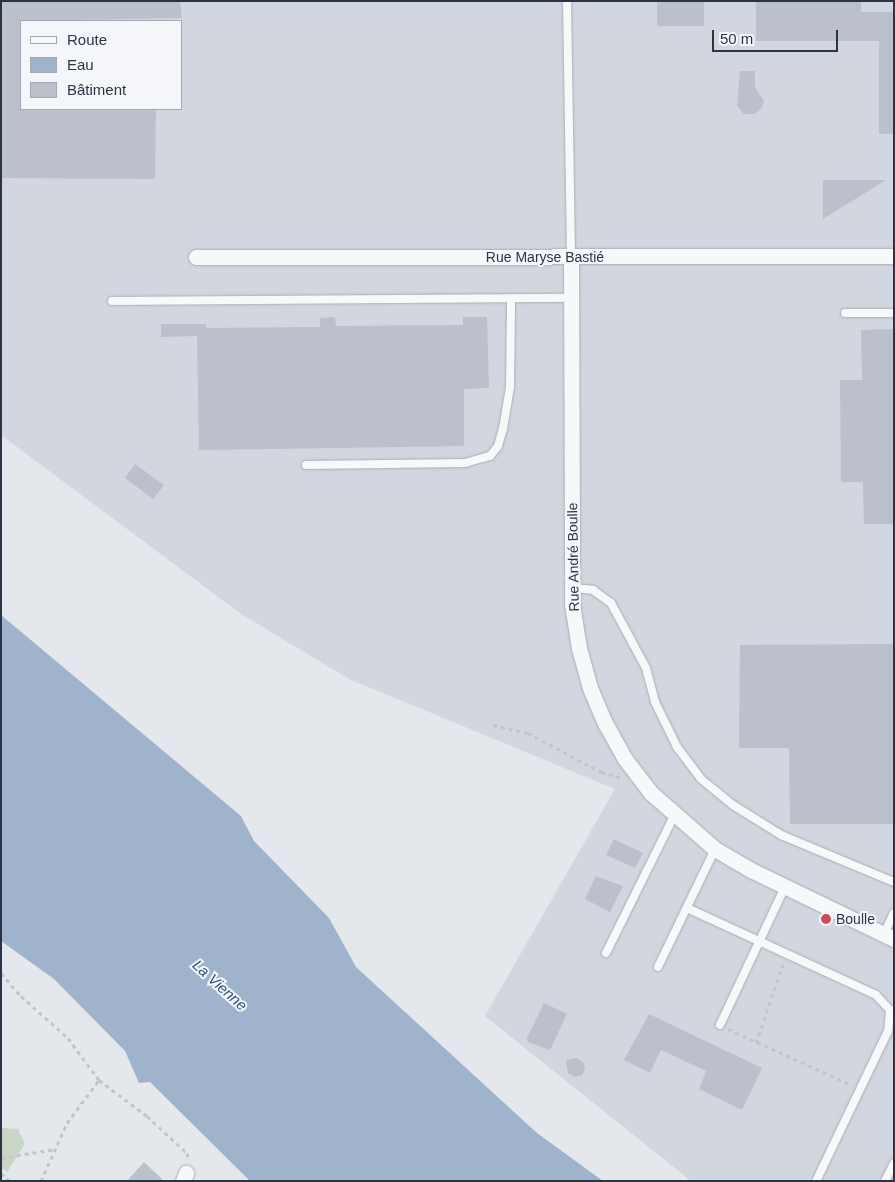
<!DOCTYPE html>
<html>
<head>
<meta charset="utf-8">
<style>
	body { margin:0 }
	#map { position:relative; width:895px; height:1182px; overflow:hidden; background:#e4e7ec; font-family:Helvetica,sans-serif }
	div>[style] { position:absolute }
	[style*='--x'] { left:calc(var(--x)*1px); top:calc(var(--y)*1px); width:calc(var(--w)*1px); rotate:calc(var(--a)*1deg) }
	.built>* { inset:0; background:#d2d6de }
	.green>* { inset:0; background:#c9d6c5 }
	.water>* { inset:0; background:#9fb4cc }
	.building>* { inset:0; background:#bbc0ca }
	.path>* { height:3px; margin-top:-1.5px; transform-origin:0; background:repeating-linear-gradient(90deg,#c2c5cb 0 4px,transparent 0 8px) }
	.roads { filter:drop-shadow(0 0 1px #a9aeb7) drop-shadow(0 0 1px #a9aeb7) }
	.lane>* { height:8px; margin:-4px; padding:0 4px; transform-origin:4px; border-radius:4px; background:#f7f8fa }
	.street>* { height:15px; margin:-7.5px; padding:0 7.5px; transform-origin:7.5px; border-radius:7.5px; background:#f7f8fa }
	.dots>* { width:14px; height:14px; translate:-50% -50%; box-sizing:border-box; border:2px solid #f4f6f9; border-radius:50% }
	span { translate:-50% -50%; white-space:nowrap; text-align:center; line-height:1.15; -webkit-text-stroke:4px #f4f6f9; paint-order:stroke }
	.street-label { font-size:14px; color:#2b3445 }
	.poi-label { font-size:14px; color:#2b3445 }
	.left { translate:0 -50%; text-align:left }
	.water-label { font-size:15px; color:#34527a; font-style:italic }
	.frame { position:absolute; inset:0; border:2px solid #2b3445; pointer-events:none }
	.legend { position:absolute; left:20px; top:20px; width:162px; height:90px; box-sizing:border-box; background:#f4f6f9; border:1px solid #a4a8b1; margin:0; padding:6px 9px; list-style:none; font-size:15px; color:#2b3445 }
	.legend li { display:flex; align-items:center; gap:10px; height:25px }
	.legend b { width:25px; border:1px solid #a4a8b1 }
	.scale { position:absolute; left:712px; top:30px; width:126px; height:22px; box-sizing:border-box; border:2px solid #2b3445; border-top:0; padding-left:6px; font-size:15px; line-height:18px; white-space:nowrap; color:#2b3445; -webkit-text-stroke:4px #f4f6f9; paint-order:stroke }
</style>
</head>
<body>
<div id="map">
	<div class="built">
		<i style="clip-path:polygon(evenodd,1px 1px,894px 1px,894px 1181px,691px 1181px,485px 1016px,615px 789px,349px 679px,241px 614px,1px 435px,1px 1px,21px 21px,181px 21px,181px 109px,21px 109px,21px 21px)"></i>
	</div>
	<div class="green">
		<i style="clip-path:polygon(1px 1128px,18px 1129px,25px 1144px,7px 1172px,1px 1168px)"></i>
	</div>
	<div class="water">
		<i style="clip-path:polygon(1px 615px,241px 816px,254px 841px,329px 918px,356px 967px,537px 1133px,603px 1181px,250px 1181px,150px 1082px,139px 1083px,125px 1051px,54px 979px,1px 941px)"></i>
	</div>
	<div class="building">
		<i style="clip-path:polygon(1px 1px,180px 1px,182px 18px,21px 21px,21px 109px,156px 109px,155px 179px,1px 178px)"></i>
		<i style="clip-path:polygon(657px 1px,704px 1px,704px 26px,657px 26px)"></i>
		<i style="clip-path:polygon(756px 1px,861px 1px,861px 12px,894px 12px,894px 134px,879px 134px,879px 41px,756px 41px)"></i>
		<i style="clip-path:polygon(740px 71px,755px 71px,755px 87px,764px 101px,762px 108px,754px 114px,744px 114px,737px 106px)"></i>
		<i style="clip-path:polygon(823px 180px,886px 180px,823px 219px)"></i>
		<i style="clip-path:polygon(335px 317px,336px 326px,463px 325px,463px 317px,487px 317px,489px 388px,464px 389px,464px 446px,199px 450px,197px 336px,161px 337px,161px 324px,206px 324px,206px 328px,320px 327px,320px 318px)"></i>
		<i style="clip-path:polygon(894px 329px,894px 524px,864px 524px,863px 482px,841px 482px,840px 380px,862px 380px,861px 330px)"></i>
		<i style="clip-path:polygon(135px 464px,164px 485px,153px 499px,125px 478px)"></i>
		<i style="clip-path:polygon(894px 644px,894px 824px,790px 824px,789px 748px,739px 748px,740px 645px)"></i>
		<i style="clip-path:polygon(614px 839px,643px 853px,635px 868px,606px 855px)"></i>
		<i style="clip-path:polygon(596px 876px,623px 886px,610px 912px,585px 899px)"></i>
		<i style="clip-path:polygon(544px 1003px,567px 1014px,550px 1050px,528px 1042px,527px 1038px)"></i>
		<i style="clip-path:polygon(649px 1014px,762px 1068px,742px 1110px,699px 1089px,706px 1071px,661px 1050px,650px 1073px,624px 1060px)"></i>
		<i style="clip-path:polygon(577px 1058px,583px 1062px,585px 1069px,582px 1075px,575px 1077px,568px 1073px,566px 1060px)"></i>
		<i style="clip-path:polygon(144px 1162px,164px 1181px,127px 1181px)"></i>
	</div>
	<div class="path">
		<i style="--x:493;--y:725;--w:36;--a:13"></i>
		<i style="--x:528;--y:733;--w:83;--a:28.1"></i>
		<i style="--x:601;--y:772;--w:22;--a:16"></i>
		<i style="--x:1;--y:973;--w:30;--a:49"></i>
		<i style="--x:21;--y:996;--w:63;--a:41.8"></i>
		<i style="--x:68;--y:1038;--w:52;--a:53.6"></i>
		<i style="--x:99;--y:1080;--w:60;--a:36.9"></i>
		<i style="--x:147;--y:1116;--w:54;--a:42.8"></i>
		<i style="--x:187;--y:1153;--w:5;--a:79"></i>
		<i style="--x:728;--y:1029;--w:134;--a:24.3"></i>
		<i style="--x:756;--y:1043;--w:83;--a:-71.1"></i>
		<i style="--x:1;--y:1158;--w:55;--a:-9.5"></i>
		<i style="--x:1;--y:1173;--w:12;--a:42"></i>
		<i style="--x:41;--y:1181;--w:64;--a:-65.9"></i>
		<i style="--x:67;--y:1123;--w:54;--a:-53.3"></i>
	</div>
	<div class="roads">
		<div class="lane">
			<i style="--x:567;--y:1;--w:257;--a:89.1"></i>
			<i style="--x:112;--y:301;--w:459;--a:-0.4"></i>
			<i style="--x:845;--y:313;--w:49;--a:0"></i>
			<i style="--x:306;--y:465;--w:159;--a:-0.7"></i>
			<i style="--x:465;--y:463;--w:26;--a:-16"></i>
			<i style="--x:490;--y:456;--w:13;--a:-51"></i>
			<i style="--x:498;--y:446;--w:18;--a:-74"></i>
			<i style="--x:503;--y:429;--w:43;--a:-80.5"></i>
			<i style="--x:510;--y:387;--w:88;--a:-89.3"></i>
			<i style="--x:572;--y:588;--w:21;--a:5"></i>
			<i style="--x:593;--y:590;--w:22;--a:36"></i>
			<i style="--x:611;--y:603;--w:74;--a:61.7"></i>
			<i style="--x:646;--y:668;--w:35;--a:75"></i>
			<i style="--x:655;--y:702;--w:50;--a:63.9"></i>
			<i style="--x:677;--y:747;--w:40;--a:53"></i>
			<i style="--x:701;--y:779;--w:41;--a:39.1"></i>
			<i style="--x:733;--y:805;--w:57;--a:32"></i>
			<i style="--x:781;--y:835;--w:122;--a:22.6"></i>
			<i style="--x:687;--y:908;--w:208;--a:24.7"></i>
			<i style="--x:876;--y:995;--w:21;--a:47"></i>
			<i style="--x:890;--y:1010;--w:21;--a:95"></i>
			<i style="--x:888;--y:1031;--w:166;--a:115.6"></i>
			<i style="--x:884;--y:934;--w:23;--a:-65"></i>
			<i style="--x:606;--y:953;--w:153;--a:-63.6"></i>
			<i style="--x:658;--y:967;--w:131;--a:-64.2"></i>
			<i style="--x:720;--y:1025;--w:153;--a:-64.8"></i>
			<i style="--x:885;--y:1181;--w:20;--a:-63"></i>
		</div>
		<div class="street">
			<i style="--x:196;--y:257;--w:698;--a:-0.08"></i>
			<i style="--x:571;--y:258;--w:346;--a:89.8"></i>
			<i style="--x:572;--y:604;--w:45;--a:81"></i>
			<i style="--x:579;--y:648;--w:41;--a:74.6"></i>
			<i style="--x:590;--y:688;--w:38;--a:67"></i>
			<i style="--x:605;--y:723;--w:41;--a:60.9"></i>
			<i style="--x:625;--y:759;--w:43;--a:52.6"></i>
			<i style="--x:651;--y:793;--w:85;--a:41.2"></i>
			<i style="--x:715;--y:849;--w:42;--a:30.3"></i>
			<i style="--x:751;--y:870;--w:159;--a:25.8"></i>
			<i style="--x:183;--y:1181;--w:9;--a:-69"></i>
		</div>
	</div>
	<div class="dots">
		<i style="left:826px;top:919px;background:#d1495b"></i>
	</div>
	<div class="street-label">
		<span style="left:545px;top:257px">Rue Maryse Bastié</span>
		<span style="left:573px;top:557px;rotate:-91deg">Rue André Boulle</span>
	</div>
	<div class="poi-label">
		<span class="left" style="left:836px;top:919px">Boulle</span>
	</div>
	<div class="water-label">
		<span style="left:220px;top:985px;rotate:42deg">La Vienne</span>
	</div>
	<div class="frame"></div>
	<ul class="legend">
	<li><b style="height:6px;background:#f7f8fa"></b>Route</li>
	<li><b style="height:14px;background:#9fb4cc"></b>Eau</li>
	<li><b style="height:14px;background:#bbc0ca"></b>Bâtiment</li>
	</ul>
	<div class="scale">50 m</div>
</div>
</body>
</html>
